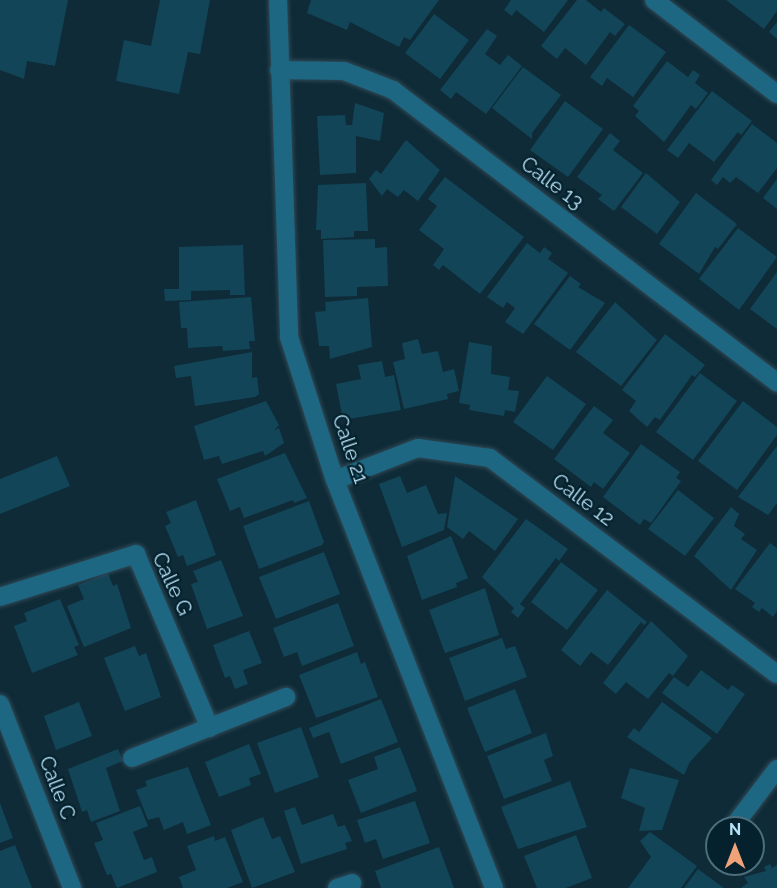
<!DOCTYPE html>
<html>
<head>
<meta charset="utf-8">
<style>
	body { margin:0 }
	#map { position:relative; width:777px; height:888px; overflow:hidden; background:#0e2b37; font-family:Raleway,sans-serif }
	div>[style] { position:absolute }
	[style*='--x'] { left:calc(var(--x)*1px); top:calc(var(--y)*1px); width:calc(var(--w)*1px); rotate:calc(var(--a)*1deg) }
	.building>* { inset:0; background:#124558 }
	.roads { filter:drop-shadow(0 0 2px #304956) drop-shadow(0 0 2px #304956) }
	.minor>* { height:18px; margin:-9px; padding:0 9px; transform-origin:9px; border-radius:9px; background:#1d6783 }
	span { translate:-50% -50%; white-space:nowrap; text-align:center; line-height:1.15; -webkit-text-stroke:4.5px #04212d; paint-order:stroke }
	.street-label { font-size:20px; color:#b8e2f6 }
	.north { position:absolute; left:705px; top:816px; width:60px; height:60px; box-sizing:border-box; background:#04212d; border:2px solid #4c6e7d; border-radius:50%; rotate:0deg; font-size:16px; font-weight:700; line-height:24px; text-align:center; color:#b8e2f6 }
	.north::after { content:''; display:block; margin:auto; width:21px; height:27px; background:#f0a279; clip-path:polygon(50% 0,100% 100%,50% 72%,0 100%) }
</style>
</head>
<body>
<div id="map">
	<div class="building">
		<i style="clip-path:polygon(0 0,68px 0,55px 66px,27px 61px,24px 79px,0 70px)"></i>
		<i style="clip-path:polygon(160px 0,210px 0,200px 54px,188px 52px,179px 94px,116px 81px,124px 40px,151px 46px)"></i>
		<i style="clip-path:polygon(311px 0,439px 0,410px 40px,404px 37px,399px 47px,350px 22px,347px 30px,307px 13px)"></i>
		<i style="clip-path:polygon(511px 0,568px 0,544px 32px,516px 10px,512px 16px,504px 10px)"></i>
		<i style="clip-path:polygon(577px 0,586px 0,601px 12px,604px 8px,625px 24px,615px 36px,610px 32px,586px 65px,565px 48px,557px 59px,541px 46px)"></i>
		<i style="clip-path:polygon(726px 0,777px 0,777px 11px,764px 29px)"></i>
		<i style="clip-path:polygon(434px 14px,469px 40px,440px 79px,405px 53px)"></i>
		<i style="clip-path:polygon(777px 22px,777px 39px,769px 32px)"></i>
		<i style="clip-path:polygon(629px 25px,666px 52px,633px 97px,607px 78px,602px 86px,590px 77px)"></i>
		<i style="clip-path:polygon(487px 29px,497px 36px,485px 54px,500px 65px,508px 55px,522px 66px,486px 114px,456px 92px,451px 99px,440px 90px)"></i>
		<i style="clip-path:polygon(667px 61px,688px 77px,693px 70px,700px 75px,695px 83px,708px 93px,696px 109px,691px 105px,664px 142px,635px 116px,639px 111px,633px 106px)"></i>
		<i style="clip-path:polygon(523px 67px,561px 95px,532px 133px,532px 139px,492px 108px)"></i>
		<i style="clip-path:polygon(712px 91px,752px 121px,741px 135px,738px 132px,714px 162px,689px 143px,678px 158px,667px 150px)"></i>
		<i style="clip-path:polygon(565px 101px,603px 129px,568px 177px,530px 150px)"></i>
		<i style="clip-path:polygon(355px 103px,384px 113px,380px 141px,356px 136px,356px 173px,320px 175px,317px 116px,345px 115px,346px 125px,352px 125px)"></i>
		<i style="clip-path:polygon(752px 124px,777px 143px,777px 168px,758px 193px,736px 177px,730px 183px,723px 177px,717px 185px,711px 180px)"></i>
		<i style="clip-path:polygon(610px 133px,620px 141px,613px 150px,643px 173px,614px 211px,598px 199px,602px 195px,577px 177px)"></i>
		<i style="clip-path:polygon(406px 140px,440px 170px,418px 201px,404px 190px,398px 197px,387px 189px,382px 196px,369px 179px,376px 170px,381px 174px)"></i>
		<i style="clip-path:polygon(646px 173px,680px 202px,657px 234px,621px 207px)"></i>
		<i style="clip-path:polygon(445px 177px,524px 237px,480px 294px,443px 265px,439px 270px,433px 265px,444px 249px,419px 230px,437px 206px,428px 199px)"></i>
		<i style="clip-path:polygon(777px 179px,777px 209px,763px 198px)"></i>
		<i style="clip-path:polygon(366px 183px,368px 231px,354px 231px,354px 237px,321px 239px,321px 230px,316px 230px,318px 185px)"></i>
		<i style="clip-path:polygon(696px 193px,737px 224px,718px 249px,715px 247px,699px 274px,659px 244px)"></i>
		<i style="clip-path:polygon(738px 228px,777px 257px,739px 310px,699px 279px)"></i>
		<i style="clip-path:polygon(375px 239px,375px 248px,387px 247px,388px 286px,357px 287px,357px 296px,325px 297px,323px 240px)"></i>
		<i style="clip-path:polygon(527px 243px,540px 253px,544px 247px,552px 253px,548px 259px,568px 273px,523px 334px,505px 322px,515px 308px,507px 302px,503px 308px,487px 297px)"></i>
		<i style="clip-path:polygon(243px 245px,245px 295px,230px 295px,230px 290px,191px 291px,191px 300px,165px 301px,164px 289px,179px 289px,179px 247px)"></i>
		<i style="clip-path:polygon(777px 272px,777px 329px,750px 309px)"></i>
		<i style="clip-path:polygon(570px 276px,581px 284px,578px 287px,605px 303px,570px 350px,534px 324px)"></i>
		<i style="clip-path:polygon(251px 297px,255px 341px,249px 341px,250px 349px,223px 351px,222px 346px,188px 348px,187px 328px,181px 328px,179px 302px)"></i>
		<i style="clip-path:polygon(368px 298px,372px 347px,330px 359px,329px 346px,319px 346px,315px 312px,326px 311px,325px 302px)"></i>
		<i style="clip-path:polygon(615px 302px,657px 340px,621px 386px,576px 352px)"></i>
		<i style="clip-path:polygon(665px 334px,705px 365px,695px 377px,692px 375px,660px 420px,655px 417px,647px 427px,629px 411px,636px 401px,622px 390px)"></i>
		<i style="clip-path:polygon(418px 339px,422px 354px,438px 351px,443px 372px,454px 369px,459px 391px,447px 394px,448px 399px,404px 409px,393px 362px,405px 359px,402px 343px)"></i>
		<i style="clip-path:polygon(469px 342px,492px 346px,491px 374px,510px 377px,508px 390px,519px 391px,515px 412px,505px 410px,504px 416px,469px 410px,470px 405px,459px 403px)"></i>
		<i style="clip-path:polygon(252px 352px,252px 378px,257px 377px,259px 394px,255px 397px,195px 406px,191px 376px,176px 378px,174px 366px)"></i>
		<i style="clip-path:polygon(382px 361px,385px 377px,394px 375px,401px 410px,343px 420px,336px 384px,361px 379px,358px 365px)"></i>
		<i style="clip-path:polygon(700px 373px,737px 401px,693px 460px,656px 432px)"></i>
		<i style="clip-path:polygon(547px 376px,586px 404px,553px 450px,513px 422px)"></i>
		<i style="clip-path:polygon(266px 401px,279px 425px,274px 430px,279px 428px,284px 443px,265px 456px,263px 451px,222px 464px,219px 456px,204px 460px,194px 426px)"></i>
		<i style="clip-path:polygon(743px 401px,777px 427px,777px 435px,737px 490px,698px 461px)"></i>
		<i style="clip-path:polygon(594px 406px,613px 420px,603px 433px,630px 453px,603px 489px,594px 482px,591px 487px,554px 459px)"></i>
		<i style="clip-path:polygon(641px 444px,680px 472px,676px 478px,681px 481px,651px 523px,644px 519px,640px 525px,603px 497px)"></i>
		<i style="clip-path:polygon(777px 446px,777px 503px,768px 515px,738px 497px)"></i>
		<i style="clip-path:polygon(285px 453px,307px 498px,294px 503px,293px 500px,244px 518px,240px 507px,230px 511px,217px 479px)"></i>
		<i style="clip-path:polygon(57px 456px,70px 486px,0 514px,0 479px)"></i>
		<i style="clip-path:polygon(400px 476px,407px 493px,426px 485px,438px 514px,447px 513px,444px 530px,402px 547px,379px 484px)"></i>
		<i style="clip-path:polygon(455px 476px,518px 519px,495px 551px,469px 531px,463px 539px,447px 527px)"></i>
		<i style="clip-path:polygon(678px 490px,714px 518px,685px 556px,648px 529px)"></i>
		<i style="clip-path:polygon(196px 500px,216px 555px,187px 566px,183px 555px,178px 557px,165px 526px,171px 523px,166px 512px)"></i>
		<i style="clip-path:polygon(309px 501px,324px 542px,322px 545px,259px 569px,243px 526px)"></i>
		<i style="clip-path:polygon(731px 507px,739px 514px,734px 526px,745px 534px,741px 539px,757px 550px,731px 590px,694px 556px)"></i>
		<i style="clip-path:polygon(526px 519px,568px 549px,559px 561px,556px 558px,520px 604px,525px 608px,518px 618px,511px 612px,514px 608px,482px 577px)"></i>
		<i style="clip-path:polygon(451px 536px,468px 578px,456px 583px,457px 587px,422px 600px,407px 556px)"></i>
		<i style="clip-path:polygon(770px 543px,777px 548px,777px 611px,773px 617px,762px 608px,759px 612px,752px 607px,755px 603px,735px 589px)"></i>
		<i style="clip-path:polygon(324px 552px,340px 594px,276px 619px,259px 577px)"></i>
		<i style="clip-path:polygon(221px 560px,243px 616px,207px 629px,191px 584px,198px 582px,193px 571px)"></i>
		<i style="clip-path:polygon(561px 562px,598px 590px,567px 630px,531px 602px)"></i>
		<i style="clip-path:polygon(108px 573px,113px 586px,117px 584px,131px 628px,84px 647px,67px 606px,84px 599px,78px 585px)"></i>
		<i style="clip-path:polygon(485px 588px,499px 635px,445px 653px,429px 610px)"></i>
		<i style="clip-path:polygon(607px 590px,647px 622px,644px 625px,641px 622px,608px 665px,591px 652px,580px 666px,561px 650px)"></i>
		<i style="clip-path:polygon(60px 599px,79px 645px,74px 647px,78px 655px,32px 673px,14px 626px,27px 621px,24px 613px)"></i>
		<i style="clip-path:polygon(338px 603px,354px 646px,302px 666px,297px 652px,284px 657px,273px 628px)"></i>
		<i style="clip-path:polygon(651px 621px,688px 656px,673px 676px,669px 673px,648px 699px,626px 682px,616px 694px,603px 683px)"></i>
		<i style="clip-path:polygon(249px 631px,262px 663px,243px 670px,248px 684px,235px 689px,230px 676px,225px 678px,213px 645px)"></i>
		<i style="clip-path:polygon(502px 638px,506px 649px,515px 646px,527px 677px,465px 701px,449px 658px)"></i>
		<i style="clip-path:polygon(135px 646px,139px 656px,146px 653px,161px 697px,125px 711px,104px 658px)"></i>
		<i style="clip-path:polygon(357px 652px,361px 664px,365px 662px,378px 697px,316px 718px,299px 675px)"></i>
		<i style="clip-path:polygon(701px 670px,728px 690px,732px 685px,745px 694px,717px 734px,662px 693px,674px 677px,688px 687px)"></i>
		<i style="clip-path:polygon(515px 689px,532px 733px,485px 752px,467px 708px)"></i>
		<i style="clip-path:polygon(381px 699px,398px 742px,341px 764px,329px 732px,313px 738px,309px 728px)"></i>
		<i style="clip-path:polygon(79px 702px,92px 736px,56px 750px,44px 716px)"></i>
		<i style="clip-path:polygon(662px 702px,712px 738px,690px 762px,684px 775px,627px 737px,634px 728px,639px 732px)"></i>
		<i style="clip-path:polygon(301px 727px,319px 777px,275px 793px,257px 743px)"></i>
		<i style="clip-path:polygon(546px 733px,553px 756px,544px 760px,552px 781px,504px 799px,487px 756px)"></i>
		<i style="clip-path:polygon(249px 744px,261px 774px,249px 778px,251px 785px,219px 797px,205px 762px)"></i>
		<i style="clip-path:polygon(400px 747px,417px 791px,361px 813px,348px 780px,378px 769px,374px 757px)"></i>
		<i style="clip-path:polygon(118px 749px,123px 761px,106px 768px,120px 811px,91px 822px,87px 810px,82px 812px,68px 769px)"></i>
		<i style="clip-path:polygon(188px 767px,211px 825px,187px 834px,183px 822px,164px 830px,159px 817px,148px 820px,136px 790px,147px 786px,145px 781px)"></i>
		<i style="clip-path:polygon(630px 768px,679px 780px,662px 830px,639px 831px,645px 808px,621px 798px)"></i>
		<i style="clip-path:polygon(570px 781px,587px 827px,518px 849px,501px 807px)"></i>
		<i style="clip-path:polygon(415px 801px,430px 843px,383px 859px,376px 839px,365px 843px,357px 820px)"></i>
		<i style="clip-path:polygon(0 803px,13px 838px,0 843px)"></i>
		<i style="clip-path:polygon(140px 806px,148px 826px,133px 832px,144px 860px,152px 857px,157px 872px,117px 888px,111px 874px,107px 875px,94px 843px,103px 840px,96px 823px)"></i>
		<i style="clip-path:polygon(295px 807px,302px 825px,333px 814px,338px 827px,345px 825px,352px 841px,345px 843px,347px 849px,301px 864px,284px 811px)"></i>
		<i style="clip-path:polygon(263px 817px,272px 839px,280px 836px,295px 872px,252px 888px,231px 830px)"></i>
		<i style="clip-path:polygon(650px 832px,697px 866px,681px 888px,628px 888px,651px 857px,640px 841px)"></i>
		<i style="clip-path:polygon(576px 835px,592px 878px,566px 888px,537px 888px,524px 856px)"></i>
		<i style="clip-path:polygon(214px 836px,215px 841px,225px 837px,243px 882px,227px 888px,183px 888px,179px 877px,196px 870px,187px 846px)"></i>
		<i style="clip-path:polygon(15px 845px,32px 888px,0 888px,0 851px)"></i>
		<i style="clip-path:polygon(439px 847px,454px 888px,381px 888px,375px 871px)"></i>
		<i style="clip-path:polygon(770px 864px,772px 868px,777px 865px,777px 888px,741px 888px,748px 883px,744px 877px,766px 871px,764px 867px)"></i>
		<i style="clip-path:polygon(698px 869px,724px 888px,684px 888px)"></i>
	</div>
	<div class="roads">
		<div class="minor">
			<i style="--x:278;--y:0;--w:337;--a:88.1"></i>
			<i style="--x:289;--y:337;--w:150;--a:72.2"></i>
			<i style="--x:335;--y:480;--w:438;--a:68.7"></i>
			<i style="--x:654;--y:0;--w:155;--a:37.4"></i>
			<i style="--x:279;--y:70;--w:65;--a:0.9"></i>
			<i style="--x:344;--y:71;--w:53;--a:21.2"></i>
			<i style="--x:393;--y:90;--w:483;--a:37.3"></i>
			<i style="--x:335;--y:480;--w:89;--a:-21.1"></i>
			<i style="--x:418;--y:448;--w:73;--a:7.9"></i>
			<i style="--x:490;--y:458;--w:359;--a:37"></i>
			<i style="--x:0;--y:597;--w:143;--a:-17.5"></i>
			<i style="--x:136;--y:554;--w:189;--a:67"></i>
			<i style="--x:0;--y:704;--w:198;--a:68.6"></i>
			<i style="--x:132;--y:758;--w:166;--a:-21.6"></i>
			<i style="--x:736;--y:823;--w:68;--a:-52.8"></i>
			<i style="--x:337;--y:888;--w:16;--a:-18"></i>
		</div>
	</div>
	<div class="street-label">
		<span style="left:552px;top:183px;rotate:37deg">Calle 13</span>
		<span style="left:350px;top:449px;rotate:71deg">Calle 21</span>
		<span style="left:583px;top:500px;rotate:37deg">Calle 12</span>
		<span style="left:172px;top:584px;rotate:65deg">Calle G</span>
		<span style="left:57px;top:788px;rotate:69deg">Calle C</span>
	</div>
	<div class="north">N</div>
</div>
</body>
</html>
